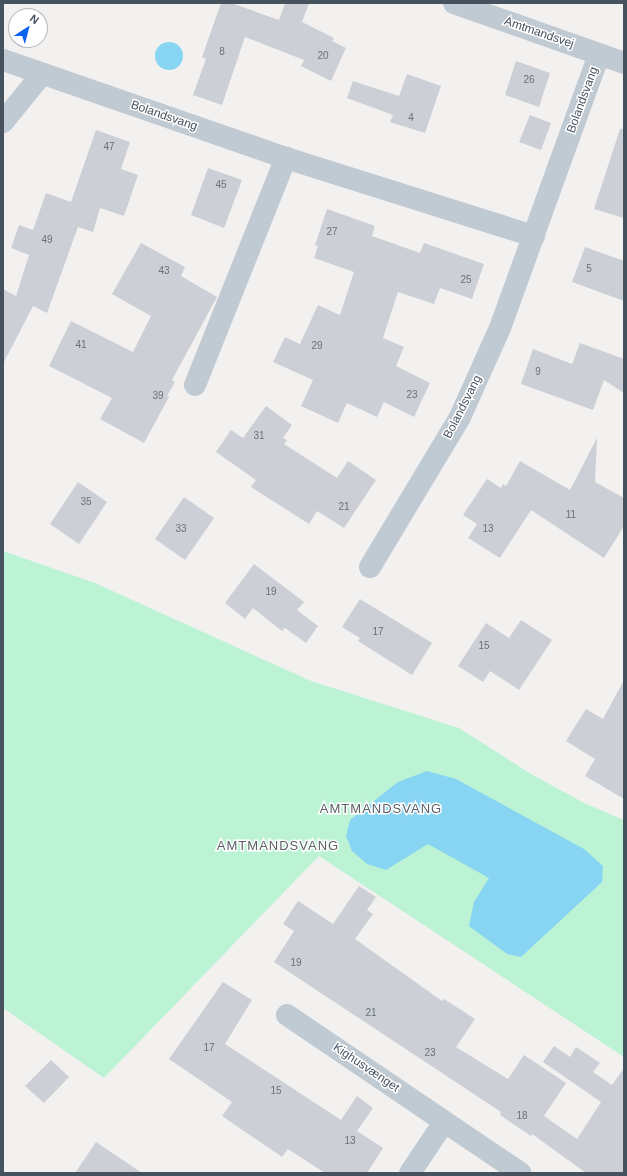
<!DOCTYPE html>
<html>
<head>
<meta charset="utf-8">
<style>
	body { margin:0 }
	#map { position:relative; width:627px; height:1176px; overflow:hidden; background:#f3f0f0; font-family:Helvetica,sans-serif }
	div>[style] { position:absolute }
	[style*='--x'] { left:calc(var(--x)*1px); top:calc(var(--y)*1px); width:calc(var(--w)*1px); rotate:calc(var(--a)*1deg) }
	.green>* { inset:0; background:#bcf3d5 }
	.water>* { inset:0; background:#87d5f2 }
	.round { border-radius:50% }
	.building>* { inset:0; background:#cccfd5 }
	.minor>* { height:22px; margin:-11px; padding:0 11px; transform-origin:11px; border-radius:11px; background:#c0cad3 }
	span { translate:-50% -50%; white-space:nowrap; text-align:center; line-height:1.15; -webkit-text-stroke:3px #fff; paint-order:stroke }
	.number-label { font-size:10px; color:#68717c }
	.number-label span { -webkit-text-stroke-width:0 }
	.street-label { font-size:12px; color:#47525f }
	.neighbourhood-label { font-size:13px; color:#5c6066; letter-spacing:1px }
	.frame { position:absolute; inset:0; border:4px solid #47525f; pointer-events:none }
	.north { position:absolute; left:8px; top:8px; width:40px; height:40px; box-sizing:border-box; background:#fff; border:1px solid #b5babf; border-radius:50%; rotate:36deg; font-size:11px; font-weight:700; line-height:16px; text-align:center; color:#47525f }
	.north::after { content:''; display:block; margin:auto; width:14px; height:18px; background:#0d62f0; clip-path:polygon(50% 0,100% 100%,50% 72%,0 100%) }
</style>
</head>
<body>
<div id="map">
	<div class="green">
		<i style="clip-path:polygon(3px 551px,95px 583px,311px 681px,459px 728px,531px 774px,584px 803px,624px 820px,624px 1057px,319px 856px,104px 1078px,3px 1008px)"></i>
	</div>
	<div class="water">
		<i class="round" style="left:155px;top:42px;width:28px;height:28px"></i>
		<i style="clip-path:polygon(427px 771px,456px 779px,584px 849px,603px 866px,602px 882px,521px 957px,507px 954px,469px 926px,474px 902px,489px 878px,428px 844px,386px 870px,367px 864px,352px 851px,346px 836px,350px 820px,398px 782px)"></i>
	</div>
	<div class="building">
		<i style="clip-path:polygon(221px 3px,231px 3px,279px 20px,285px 3px,309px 3px,302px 22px,334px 38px,332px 41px,346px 48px,331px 81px,301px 66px,304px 60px,245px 37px,222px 105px,193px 95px,206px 59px,202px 57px)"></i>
		<i style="clip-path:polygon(516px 61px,550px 73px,539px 107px,505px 95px)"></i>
		<i style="clip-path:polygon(407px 74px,441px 86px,425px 133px,390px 122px,393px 115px,347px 98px,353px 81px,399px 96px)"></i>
		<i style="clip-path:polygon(530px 115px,551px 123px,541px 150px,519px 142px)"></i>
		<i style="clip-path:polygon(620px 129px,624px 129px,624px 218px,594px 209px)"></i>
		<i style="clip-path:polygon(96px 130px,130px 142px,121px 169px,138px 175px,124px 216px,100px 208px,93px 232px,78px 227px,47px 313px,33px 306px,3px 364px,3px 289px,16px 296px,29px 255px,11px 248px,19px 225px,33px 230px,46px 193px,71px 202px)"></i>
		<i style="clip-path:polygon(208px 168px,242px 180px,224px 228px,191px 215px)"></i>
		<i style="clip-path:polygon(327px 209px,375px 226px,372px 236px,420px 253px,424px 243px,484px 264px,472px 299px,440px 288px,434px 304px,398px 292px,383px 338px,404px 347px,396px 366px,430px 383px,414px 417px,384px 402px,377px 417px,347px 403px,338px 423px,301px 406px,313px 380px,273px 362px,285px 337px,300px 344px,318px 305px,340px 315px,354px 272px,314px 258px,318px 246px,315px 245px)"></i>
		<i style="clip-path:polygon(141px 243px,185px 267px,181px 276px,217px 297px,172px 380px,175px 382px,167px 396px,169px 397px,144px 443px,100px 419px,112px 398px,49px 366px,71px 321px,133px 352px,151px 316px,112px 294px)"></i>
		<i style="clip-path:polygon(585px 247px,624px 261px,624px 301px,572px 282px)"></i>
		<i style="clip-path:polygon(580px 343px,624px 359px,624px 393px,604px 380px,593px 410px,521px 384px,533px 349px,572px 364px)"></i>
		<i style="clip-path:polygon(266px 406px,292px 425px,283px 438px,287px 440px,284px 444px,337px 478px,348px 461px,376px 480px,344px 528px,317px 511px,309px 524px,251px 487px,256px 480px,216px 452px,231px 430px,243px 438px)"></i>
		<i style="clip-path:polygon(597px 438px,595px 482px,624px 498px,624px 526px,604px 558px,531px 510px,500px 558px,468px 538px,477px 524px,463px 515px,487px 479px,501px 488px,503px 484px,506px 486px,520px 461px,570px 490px)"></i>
		<i style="clip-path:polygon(78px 482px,107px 502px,79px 544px,50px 524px)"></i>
		<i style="clip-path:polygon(184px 497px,214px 518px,185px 560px,155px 539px)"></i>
		<i style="clip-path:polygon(254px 564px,304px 602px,297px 610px,318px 626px,306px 643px,285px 628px,282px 631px,253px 608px,245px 619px,225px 603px)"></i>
		<i style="clip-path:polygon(360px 599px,432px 643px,412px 675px,358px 641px,360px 638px,342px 627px)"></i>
		<i style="clip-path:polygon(521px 620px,552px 640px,519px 690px,490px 671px,483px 682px,458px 666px,486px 623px,509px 638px)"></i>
		<i style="clip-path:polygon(624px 680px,624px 799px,585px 776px,595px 759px,566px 741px,586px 709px,603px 719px)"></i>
		<i style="clip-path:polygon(359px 886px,376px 897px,367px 910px,373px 914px,355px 939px,442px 1001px,444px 999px,475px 1019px,456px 1047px,508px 1079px,524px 1055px,566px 1083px,544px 1116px,577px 1139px,601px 1102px,543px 1062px,554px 1046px,570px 1057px,576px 1047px,600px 1063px,593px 1072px,612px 1085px,624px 1068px,624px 1173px,586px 1173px,532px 1134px,531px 1136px,500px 1115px,501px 1112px,274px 962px,294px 931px,283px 924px,298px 901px,333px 924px)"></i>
		<i style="clip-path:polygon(223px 982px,252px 1000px,225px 1044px,341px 1120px,357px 1096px,373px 1108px,357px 1131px,383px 1148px,367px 1173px,325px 1173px,288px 1149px,282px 1157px,222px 1116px,232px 1102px,169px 1059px)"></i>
		<i style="clip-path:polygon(51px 1060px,69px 1077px,44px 1103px,25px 1086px)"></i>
		<i style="clip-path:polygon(96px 1142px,142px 1173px,75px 1173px)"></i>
	</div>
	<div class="minor">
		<i style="--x:454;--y:3;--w:180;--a:19.4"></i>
		<i style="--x:3;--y:60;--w:299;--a:19.1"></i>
		<i style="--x:286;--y:158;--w:260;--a:17.5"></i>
		<i style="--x:3;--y:122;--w:62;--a:-50.9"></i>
		<i style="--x:195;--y:385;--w:245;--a:-68.2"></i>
		<i style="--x:370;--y:567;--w:175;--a:-59"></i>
		<i style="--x:460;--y:417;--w:98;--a:-65.8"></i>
		<i style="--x:500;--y:328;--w:291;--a:-70.1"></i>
		<i style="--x:287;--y:1015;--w:282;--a:34.1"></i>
		<i style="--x:410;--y:1173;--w:61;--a:-56.3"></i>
	</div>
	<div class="number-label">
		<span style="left:222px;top:52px">8</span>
		<span style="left:323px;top:56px">20</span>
		<span style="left:529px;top:80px">26</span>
		<span style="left:411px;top:118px">4</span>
		<span style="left:109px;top:147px">47</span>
		<span style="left:221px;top:185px">45</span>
		<span style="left:332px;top:232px">27</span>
		<span style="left:47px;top:240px">49</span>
		<span style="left:589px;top:269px">5</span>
		<span style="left:164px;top:271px">43</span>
		<span style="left:466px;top:280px">25</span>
		<span style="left:81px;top:345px">41</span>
		<span style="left:317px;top:346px">29</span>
		<span style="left:538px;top:372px">9</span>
		<span style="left:412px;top:395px">23</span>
		<span style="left:158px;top:396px">39</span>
		<span style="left:259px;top:436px">31</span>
		<span style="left:86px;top:502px">35</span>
		<span style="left:344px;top:507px">21</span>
		<span style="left:571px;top:515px">11</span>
		<span style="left:181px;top:529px">33</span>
		<span style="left:488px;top:529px">13</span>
		<span style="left:271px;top:592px">19</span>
		<span style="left:378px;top:632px">17</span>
		<span style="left:484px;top:646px">15</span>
		<span style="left:296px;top:963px">19</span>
		<span style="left:371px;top:1013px">21</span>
		<span style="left:209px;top:1048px">17</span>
		<span style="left:430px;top:1053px">23</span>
		<span style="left:276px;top:1091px">15</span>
		<span style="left:522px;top:1116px">18</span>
		<span style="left:350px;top:1141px">13</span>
	</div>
	<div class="street-label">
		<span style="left:539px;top:33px;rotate:19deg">Amtmandsvej</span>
		<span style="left:583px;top:100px;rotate:-70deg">Bolandsvang</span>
		<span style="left:164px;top:116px;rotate:19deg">Bolandsvang</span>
		<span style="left:463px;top:407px;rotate:-63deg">Bolandsvang</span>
		<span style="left:366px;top:1068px;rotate:34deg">Kighusvænget</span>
	</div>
	<div class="neighbourhood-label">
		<span style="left:381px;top:809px">AMTMANDSVANG</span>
		<span style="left:278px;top:846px">AMTMANDSVANG</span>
	</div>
	<div class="frame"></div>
	<div class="north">N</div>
</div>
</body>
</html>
